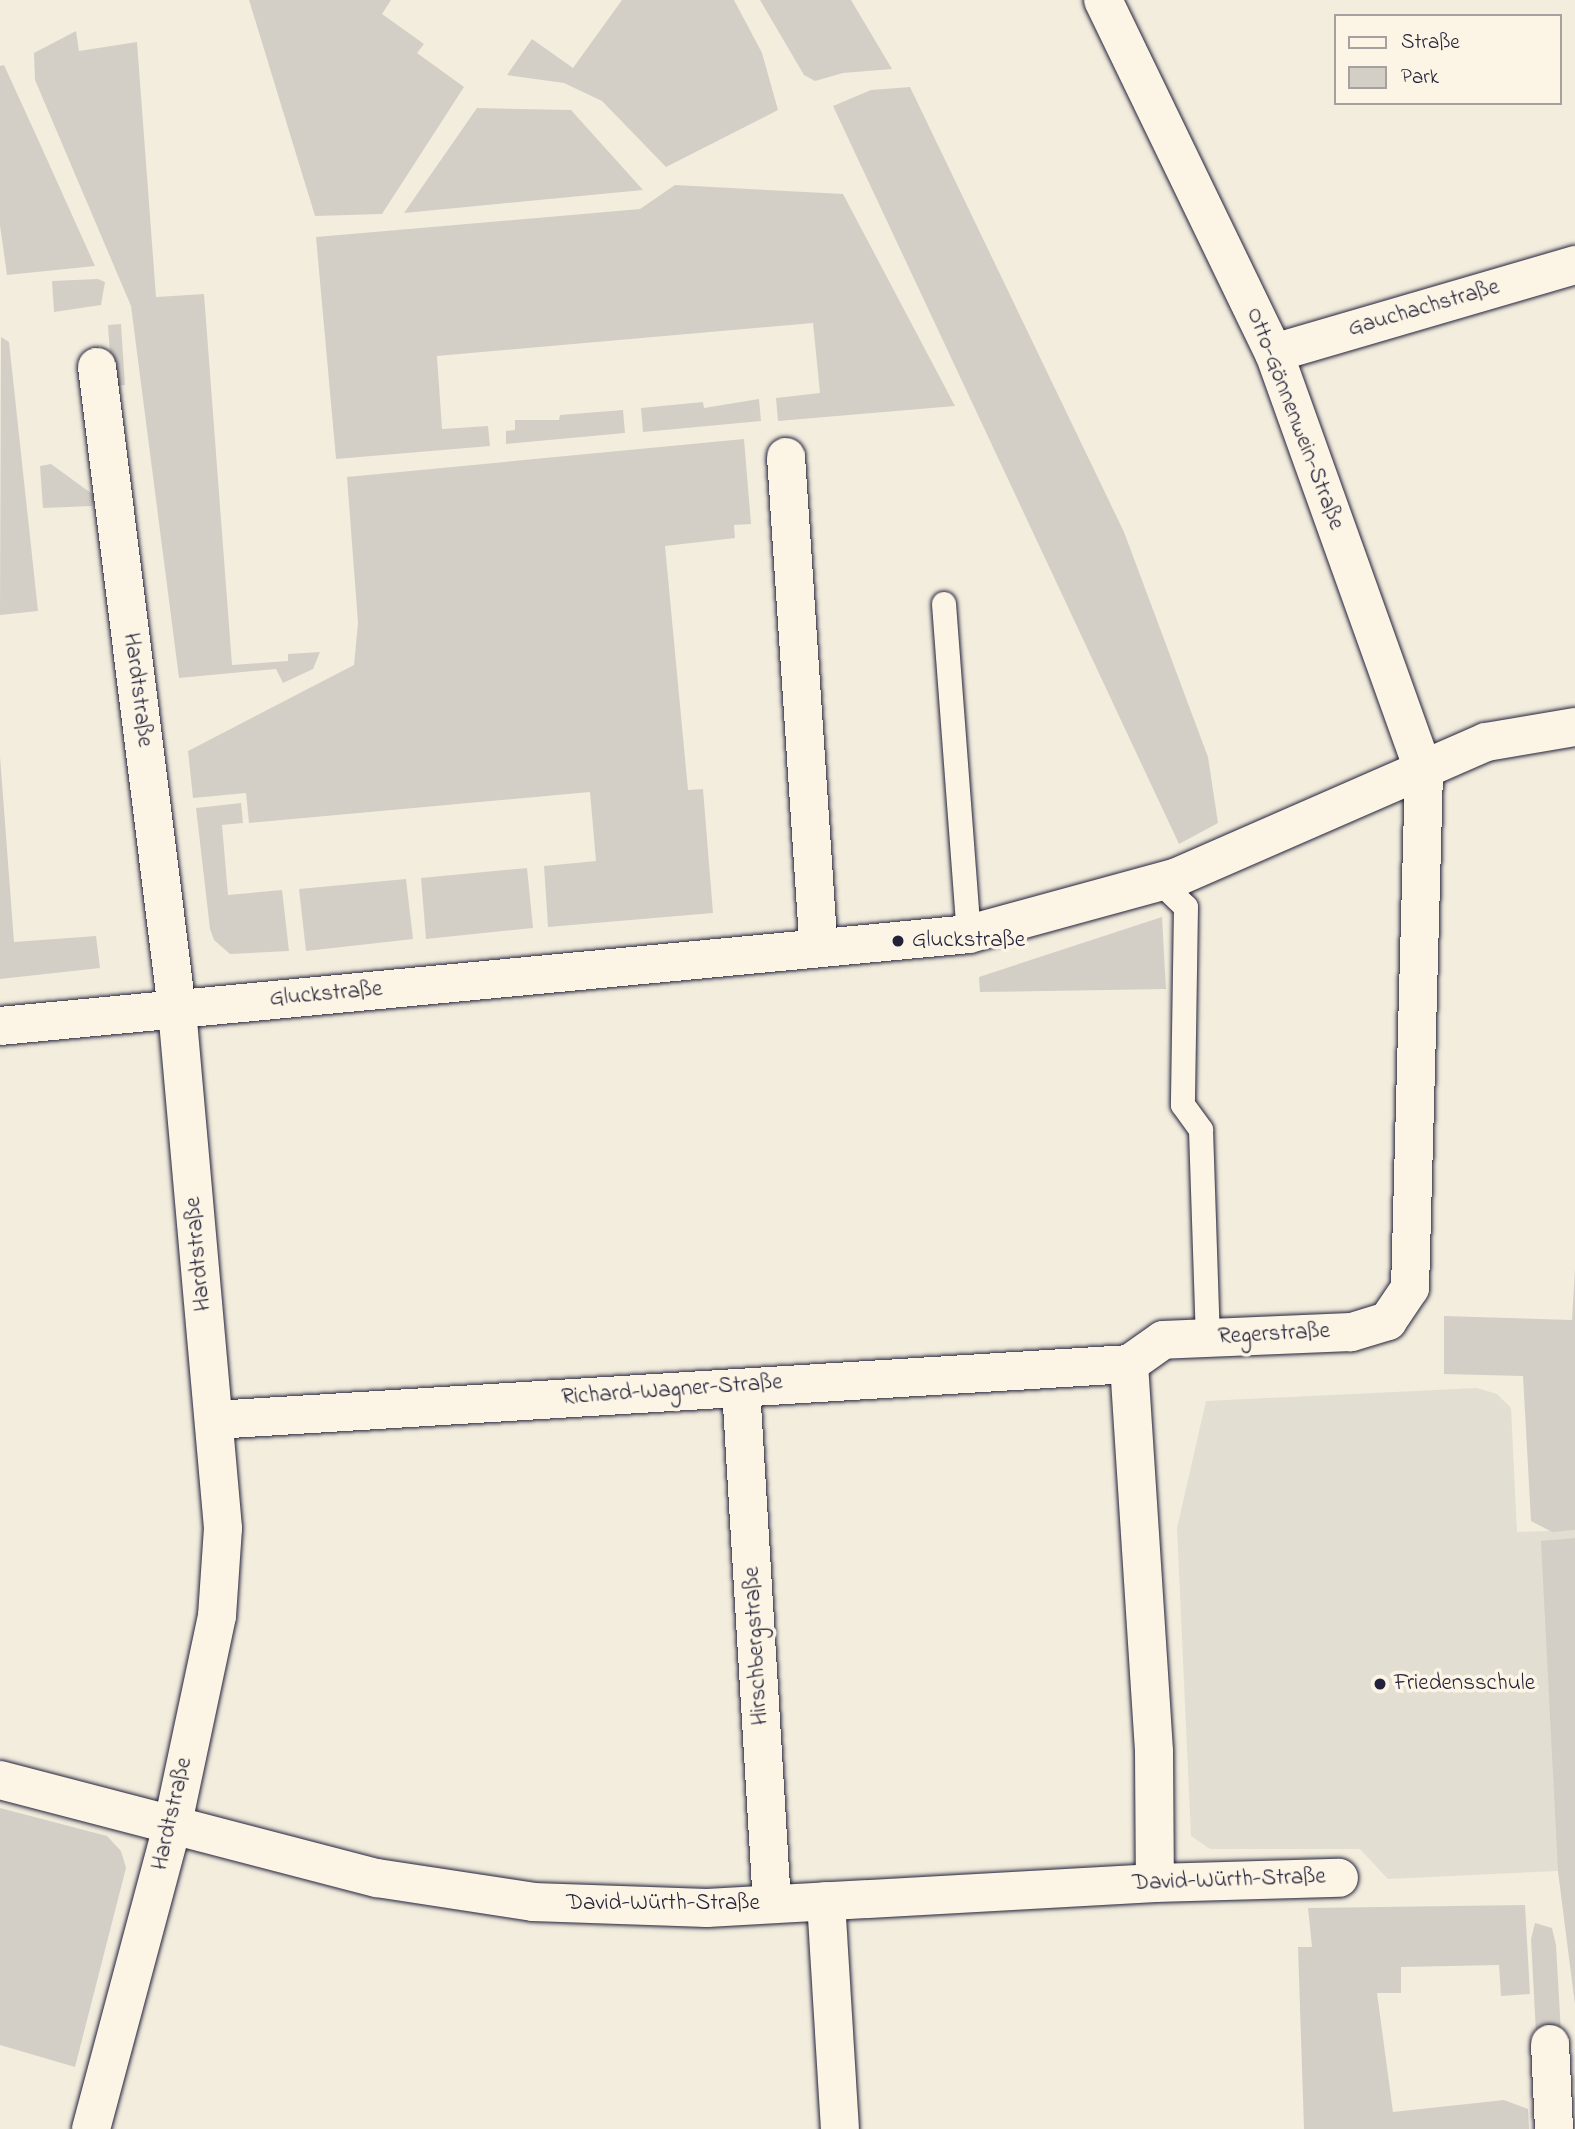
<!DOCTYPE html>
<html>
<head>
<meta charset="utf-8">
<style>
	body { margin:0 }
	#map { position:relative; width:1575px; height:2129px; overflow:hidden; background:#f3edde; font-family:"Indie Flower",sans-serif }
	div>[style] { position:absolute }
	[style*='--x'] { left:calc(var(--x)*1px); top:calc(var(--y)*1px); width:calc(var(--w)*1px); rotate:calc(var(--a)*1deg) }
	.built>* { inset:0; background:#e3ded2 }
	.green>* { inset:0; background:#d4cfc6 }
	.roads { filter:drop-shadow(0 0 2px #22223b) drop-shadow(0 0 2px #22223b) }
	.service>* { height:24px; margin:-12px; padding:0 12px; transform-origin:12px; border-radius:12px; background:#fcf5e5 }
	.minor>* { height:38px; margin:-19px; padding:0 19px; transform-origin:19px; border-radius:19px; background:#fcf5e5 }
	.dots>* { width:19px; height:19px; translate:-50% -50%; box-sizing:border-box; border:4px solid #fcf5e5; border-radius:50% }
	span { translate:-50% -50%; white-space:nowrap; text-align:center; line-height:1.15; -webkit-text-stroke:7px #fcf5e5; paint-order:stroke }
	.street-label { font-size:23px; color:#22223b }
	.poi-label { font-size:23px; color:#22223b }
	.left { translate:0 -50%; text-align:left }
	.legend { position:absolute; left:1334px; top:14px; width:228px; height:91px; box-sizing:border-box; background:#fcf5e5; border:2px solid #a5a1a1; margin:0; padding:9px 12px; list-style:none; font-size:21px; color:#22223b }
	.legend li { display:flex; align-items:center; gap:14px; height:35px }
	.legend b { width:35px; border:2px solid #a5a1a1 }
</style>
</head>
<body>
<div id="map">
	<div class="built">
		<i style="clip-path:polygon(1477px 1388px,1497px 1394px,1511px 1408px,1517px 1532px,1575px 1530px,1575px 2004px,1558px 1871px,1388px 1879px,1360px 1849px,1210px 1849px,1191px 1836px,1177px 1528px,1206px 1401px)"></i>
	</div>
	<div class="green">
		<i style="clip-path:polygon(249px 0,391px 0,382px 14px,424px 44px,417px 53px,464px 87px,382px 214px,315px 216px)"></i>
		<i style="clip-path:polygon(622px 0,734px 0,762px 53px,778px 110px,666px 167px,602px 101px,564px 83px,507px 75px,532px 39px,573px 68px)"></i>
		<i style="clip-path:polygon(760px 0,851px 0,892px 69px,843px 73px,815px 81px,804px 75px)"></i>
		<i style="clip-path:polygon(76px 31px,79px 51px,137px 42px,156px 297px,204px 294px,232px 665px,288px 661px,288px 654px,320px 652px,313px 669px,283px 683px,276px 669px,179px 678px,131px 306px,35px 80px,34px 53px)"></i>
		<i style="clip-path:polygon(4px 65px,41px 146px,95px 266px,7px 275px,0 225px,0 66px)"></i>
		<i style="clip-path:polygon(910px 87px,1124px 532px,1208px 757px,1218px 823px,1179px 844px,833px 106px,871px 90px)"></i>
		<i style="clip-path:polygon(477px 108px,571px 110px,643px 190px,404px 213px)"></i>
		<i style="clip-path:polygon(675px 185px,843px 194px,955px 406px,778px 421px,776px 398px,820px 393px,813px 323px,437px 356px,442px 429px,488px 426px,490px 446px,336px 459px,316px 237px,640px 209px)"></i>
		<i style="clip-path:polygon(98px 279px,105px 282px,101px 305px,54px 312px,52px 281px)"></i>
		<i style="clip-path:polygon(121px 324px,125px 385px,112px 386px,108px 325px)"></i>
		<i style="clip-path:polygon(1px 337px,9px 342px,38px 611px,0 615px)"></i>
		<i style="clip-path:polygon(759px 399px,761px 421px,643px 432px,641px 408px,703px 402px,704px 408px)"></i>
		<i style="clip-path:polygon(623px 410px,625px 433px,506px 444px,506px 431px,515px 430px,515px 420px,559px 420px,560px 415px)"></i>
		<i style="clip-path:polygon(744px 439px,751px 524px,734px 525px,735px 538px,665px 546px,688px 790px,703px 789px,713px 913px,548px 927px,544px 866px,596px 861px,590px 792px,249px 823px,246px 793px,193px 798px,188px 751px,354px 665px,358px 623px,347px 477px)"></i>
		<i style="clip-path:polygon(51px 464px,95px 496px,92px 506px,43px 508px,40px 466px)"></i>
		<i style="clip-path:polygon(0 756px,14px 942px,96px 936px,100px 968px,0 979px)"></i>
		<i style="clip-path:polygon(241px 803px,243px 823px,222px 825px,228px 895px,282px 890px,289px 951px,230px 954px,214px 940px,210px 929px,196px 808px)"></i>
		<i style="clip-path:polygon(527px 868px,533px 928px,426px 939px,421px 878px)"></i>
		<i style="clip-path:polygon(406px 879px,413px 939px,306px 951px,299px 889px)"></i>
		<i style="clip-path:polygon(1162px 917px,1166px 989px,980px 992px,979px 977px)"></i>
		<i style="clip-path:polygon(1575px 1269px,1575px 1530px,1552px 1532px,1531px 1521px,1523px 1376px,1444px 1374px,1444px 1316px,1572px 1320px)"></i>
		<i style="clip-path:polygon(1575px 1538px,1575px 2004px,1558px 1871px,1541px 1541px)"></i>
		<i style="clip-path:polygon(0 1808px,107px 1836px,121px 1851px,126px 1868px,75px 2067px,0 2045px)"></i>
		<i style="clip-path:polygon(1525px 1905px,1530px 1994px,1501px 1996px,1499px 1965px,1401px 1967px,1401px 1993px,1377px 1993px,1393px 2112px,1504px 2100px,1528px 2109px,1529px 2129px,1304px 2129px,1298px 1947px,1312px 1947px,1308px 1908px)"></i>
		<i style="clip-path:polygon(1535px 1923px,1552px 1928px,1556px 1945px,1561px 2033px,1536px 2034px,1531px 1939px)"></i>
	</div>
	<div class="roads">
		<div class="service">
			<i style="--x:944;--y:604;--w:331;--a:85.7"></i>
			<i style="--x:1160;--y:882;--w:36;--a:44"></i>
			<i style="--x:1186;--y:907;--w:198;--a:90.9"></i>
			<i style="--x:1183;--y:1105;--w:31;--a:54"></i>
			<i style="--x:1201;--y:1130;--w:208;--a:88.1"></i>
		</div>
		<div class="minor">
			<i style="--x:1103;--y:0;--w:392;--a:64.2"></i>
			<i style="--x:1274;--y:353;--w:445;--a:70.3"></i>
			<i style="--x:1424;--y:772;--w:516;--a:91.55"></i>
			<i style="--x:1410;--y:1288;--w:40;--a:124"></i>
			<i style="--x:1388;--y:1321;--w:39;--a:163"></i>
			<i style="--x:1351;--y:1332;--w:188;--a:177.6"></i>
			<i style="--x:1163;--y:1340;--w:42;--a:144.8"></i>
			<i style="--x:1274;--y:353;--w:314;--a:-16.3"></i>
			<i style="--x:786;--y:457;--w:492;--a:86.2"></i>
			<i style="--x:0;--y:1026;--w:973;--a:-5.42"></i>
			<i style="--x:969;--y:934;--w:216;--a:-15.3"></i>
			<i style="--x:1177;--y:877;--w:337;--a:-23.6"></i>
			<i style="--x:1486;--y:742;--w:90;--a:-9.6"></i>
			<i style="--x:1129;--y:1364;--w:389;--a:86.3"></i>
			<i style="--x:1154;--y:1752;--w:131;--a:89.6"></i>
			<i style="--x:741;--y:1388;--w:517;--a:86.56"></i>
			<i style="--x:214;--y:1420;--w:917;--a:-3.5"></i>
			<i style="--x:0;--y:1780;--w:390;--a:14.6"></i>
			<i style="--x:377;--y:1878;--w:158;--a:8.7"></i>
			<i style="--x:533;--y:1902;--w:174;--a:2"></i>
			<i style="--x:707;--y:1908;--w:449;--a:-3.2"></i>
			<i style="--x:1155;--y:1883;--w:184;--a:-1.6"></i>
			<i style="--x:826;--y:1901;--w:228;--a:86.5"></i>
			<i style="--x:1550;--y:2044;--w:85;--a:87.3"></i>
			<i style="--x:91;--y:2129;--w:317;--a:-75"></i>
			<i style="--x:173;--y:1823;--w:212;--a:-78"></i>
			<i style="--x:217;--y:1616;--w:88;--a:-86.1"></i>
			<i style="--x:223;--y:1528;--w:520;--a:-95.07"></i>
			<i style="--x:177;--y:1010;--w:648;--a:-97.09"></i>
		</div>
	</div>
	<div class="dots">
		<i style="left:898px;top:941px;background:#22223b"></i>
		<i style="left:1380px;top:1684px;background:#22223b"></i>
	</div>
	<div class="street-label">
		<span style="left:1424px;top:309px;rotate:-16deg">Gauchachstraße</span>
		<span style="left:1294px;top:419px;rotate:69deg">Otto-Gönnenwein-Straße</span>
		<span style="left:137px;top:690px;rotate:83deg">Hardtstraße</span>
		<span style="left:326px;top:995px;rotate:-5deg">Gluckstraße</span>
		<span style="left:199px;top:1254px;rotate:-95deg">Hardtstraße</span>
		<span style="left:1274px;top:1335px;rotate:-3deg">Regerstraße</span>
		<span style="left:672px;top:1391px;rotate:-4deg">Richard-Wagner-Straße</span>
		<span style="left:757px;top:1646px;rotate:-93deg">Hirschbergstraße</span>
		<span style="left:173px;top:1814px;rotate:-77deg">Hardtstraße</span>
		<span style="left:1229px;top:1881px;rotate:-2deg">David-Würth-Straße</span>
		<span style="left:663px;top:1904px">David-Würth-Straße</span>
	</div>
	<div class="poi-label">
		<span class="left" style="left:912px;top:941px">Gluckstraße</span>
		<span class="left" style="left:1394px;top:1684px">Friedensschule</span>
	</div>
	<ul class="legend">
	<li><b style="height:9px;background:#fcf5e5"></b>Straße</li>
	<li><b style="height:19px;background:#d4cfc6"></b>Park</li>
	</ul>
</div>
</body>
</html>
